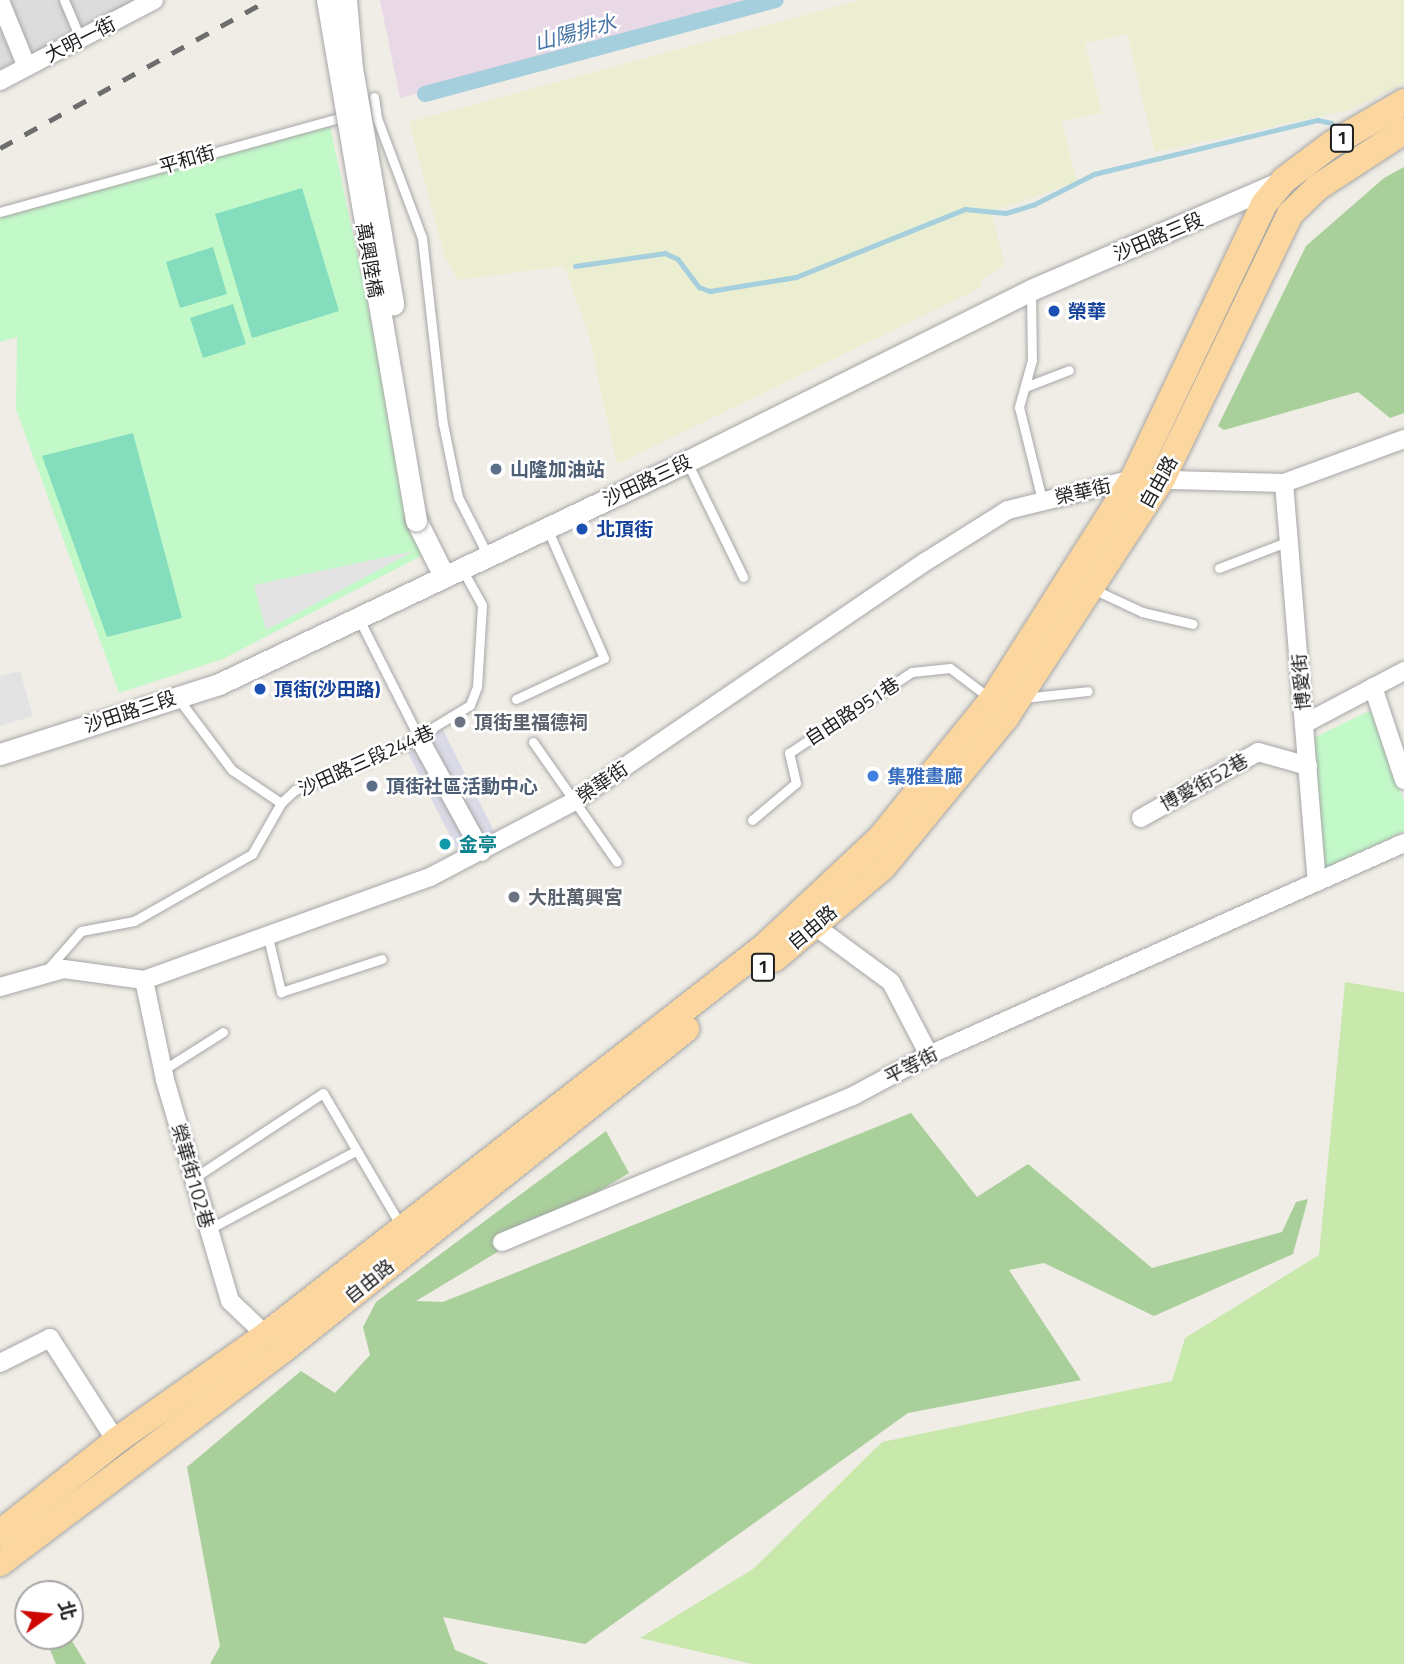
<!DOCTYPE html>
<html>
<head>
<meta charset="utf-8">
<style>
	body { margin:0 }
	#map { position:relative; width:1404px; height:1664px; overflow:hidden; background:#f0ede6; font-family:"Titillium Web","Noto Sans TC",sans-serif }
	div>[style] { position:absolute }
	[style*='--x'] { left:calc(var(--x)*1px); top:calc(var(--y)*1px); width:calc(var(--w)*1px); rotate:calc(var(--a)*1deg) }
	.residential>* { inset:0; background:#dddcdc }
	.industrial>* { inset:0; background:#e9d8e5 }
	.farmland>* { inset:0; background:#ebeed1 }
	.grass>* { inset:0; background:#c9e9ac }
	.forest>* { inset:0; background:#a9cf9b }
	.park>* { inset:0; background:#c3f9c9 }
	.pitch>* { inset:0; background:#84debd }
	.parking>* { inset:0; background:#e3e3e3 }
	.plaza>* { inset:0; background:#dadae6 }
	.stream>* { height:4.5px; margin:-2.25px; padding:0 2.25px; transform-origin:2.25px; border-radius:2.25px; background:#a6cfdd }
	.canal>* { height:16px; margin:-8px; padding:0 8px; transform-origin:8px; border-radius:8px; background:#a6cfdd }
	.roads { filter:drop-shadow(0 0 2px #a6a6a6) drop-shadow(0 0 2px #a6a6a6) }
	.service>* { height:9px; margin:-4.5px; padding:0 4.5px; transform-origin:4.5px; border-radius:4.5px; background:#fff }
	.minor>* { height:18px; margin:-9px; padding:0 9px; transform-origin:9px; border-radius:9px; background:#fff }
	.tertiary>* { height:21px; margin:-10.5px; padding:0 10.5px; transform-origin:10.5px; border-radius:10.5px; background:#fff }
	.primary>* { height:26px; margin:-13px; padding:0 13px; transform-origin:13px; border-radius:13px; background:#fbd69f }
	.rail>* { height:4.5px; margin-top:-2.25px; transform-origin:0; background:repeating-linear-gradient(90deg,#6d6d6d 0 14px,transparent 0 28px) }
	.bridges { filter:drop-shadow(0 0 2px #a6a6a6) drop-shadow(0 0 2px #a6a6a6) }
	.tertiary-bridge>* { height:21px; margin:-10.5px; padding:0 10.5px; transform-origin:10.5px; border-radius:10.5px; background:#fff }
	.dots>* { width:19px; height:19px; translate:-50% -50%; box-sizing:border-box; border:4px solid #fff; border-radius:50% }
	span { translate:-50% -50%; white-space:nowrap; text-align:center; line-height:1.15; -webkit-text-stroke:5px #fff; paint-order:stroke }
	.shield-label span { padding:2px 5px; background:#fff; border:2px solid; border-radius:5px; -webkit-text-stroke-width:0 }
	.shield-label { font-size:18px; color:#1f1f1f; font-weight:700 }
	.street-label { font-size:19px; color:#1f1f1f }
	.transit-label { font-size:19px; color:#164399; font-weight:700 }
	.left { translate:0 -50%; text-align:left }
	.service-label { font-size:19px; color:#4e5e75; font-weight:700 }
	.worship-label { font-size:19px; color:#5b616d; font-weight:700 }
	.shop-label { font-size:19px; color:#366cbe; font-weight:700 }
	.culture-label { font-size:19px; color:#0d838f; font-weight:700 }
	.water-label { font-size:21px; color:#4976a7; font-style:italic }
	.north { position:absolute; left:14px; top:1580px; width:70px; height:70px; box-sizing:border-box; background:#fff; border:2px solid #a5a5a5; border-radius:50%; rotate:75deg; font-size:19px; font-weight:700; line-height:28px; text-align:center; color:#1f1f1f }
	.north::after { content:''; display:block; margin:auto; width:24px; height:32px; background:#cd0602; clip-path:polygon(50% 0,100% 100%,50% 72%,0 100%) }
</style>
</head>
<body>
<div id="map">
	<div class="residential">
		<i style="clip-path:polygon(0 0,143px 0,0 69px)"></i>
	</div>
	<div class="industrial">
		<i style="clip-path:polygon(380px 0,775px 0,400px 98px)"></i>
	</div>
	<div class="farmland">
		<i style="clip-path:polygon(860px 0,1404px 0,1404px 84px,1346px 111px,1155px 152px,1127px 34px,1085px 43px,1102px 113px,1062px 121px,1077px 182px,991px 212px,1005px 265px,983px 279px,980px 288px,617px 464px,588px 332px,564px 266px,458px 280px,445px 258px,409px 122px)"></i>
	</div>
	<div class="grass">
		<i style="clip-path:polygon(1345px 982px,1404px 992px,1404px 1664px,752px 1664px,640px 1638px,753px 1569px,882px 1442px,1172px 1381px,1185px 1338px,1319px 1255px)"></i>
	</div>
	<div class="forest">
		<i style="clip-path:polygon(1404px 167px,1404px 413px,1390px 418px,1358px 392px,1224px 430px,1218px 426px,1306px 246px,1384px 178px)"></i>
		<i style="clip-path:polygon(911px 1113px,977px 1197px,1028px 1164px,1152px 1268px,1282px 1232px,1296px 1202px,1308px 1199px,1293px 1254px,1154px 1316px,1044px 1263px,1009px 1270px,1081px 1380px,908px 1413px,585px 1644px,443px 1617px,455px 1650px,489px 1664px,210px 1664px,220px 1646px,187px 1467px,301px 1371px,335px 1393px,370px 1355px,363px 1327px,376px 1302px,606px 1131px,629px 1173px,416px 1301px,443px 1302px)"></i>
		<i style="clip-path:polygon(44px 1636px,69px 1636px,86px 1664px,56px 1664px)"></i>
	</div>
	<div class="park">
		<i style="clip-path:polygon(329px 121px,421px 556px,223px 659px,119px 693px,16px 409px,17px 337px,0 342px,0 214px)"></i>
		<i style="clip-path:polygon(1371px 710px,1404px 801px,1404px 832px,1319px 871px,1307px 741px)"></i>
	</div>
	<div class="pitch">
		<i style="clip-path:polygon(302px 188px,339px 311px,252px 338px,215px 214px)"></i>
		<i style="clip-path:polygon(213px 247px,227px 294px,180px 308px,166px 262px)"></i>
		<i style="clip-path:polygon(233px 304px,246px 344px,203px 358px,190px 318px)"></i>
		<i style="clip-path:polygon(133px 433px,182px 618px,107px 637px,42px 456px)"></i>
	</div>
	<div class="parking">
		<i style="clip-path:polygon(414px 551px,266px 630px,254px 585px)"></i>
		<i style="clip-path:polygon(20px 671px,33px 716px,0 726px,0 676px)"></i>
	</div>
	<div class="plaza">
		<i style="clip-path:polygon(441px 726px,500px 843px,463px 862px,404px 745px)"></i>
	</div>
	<div class="stream">
		<i style="--x:575;--y:266;--w:91;--a:-8.2"></i>
		<i style="--x:665;--y:253;--w:14;--a:25"></i>
		<i style="--x:678;--y:259;--w:35;--a:53"></i>
		<i style="--x:699;--y:287;--w:12;--a:20"></i>
		<i style="--x:710;--y:291;--w:87;--a:-9.2"></i>
		<i style="--x:796;--y:277;--w:182;--a:-21.9"></i>
		<i style="--x:965;--y:209;--w:41;--a:5.6"></i>
		<i style="--x:1006;--y:213;--w:28;--a:-17"></i>
		<i style="--x:1033;--y:205;--w:68;--a:-26.9"></i>
		<i style="--x:1094;--y:174;--w:230;--a:-13.6"></i>
		<i style="--x:1318;--y:120;--w:14;--a:12"></i>
	</div>
	<div class="canal">
		<i style="--x:425;--y:94;--w:363;--a:-15"></i>
	</div>
	<div class="roads">
		<div class="service">
			<i style="--x:64;--y:0;--w:41;--a:67.2"></i>
			<i style="--x:374;--y:97;--w:21;--a:82"></i>
			<i style="--x:377;--y:118;--w:128;--a:69.4"></i>
			<i style="--x:422;--y:238;--w:187;--a:83.6"></i>
			<i style="--x:443;--y:424;--w:75;--a:78.4"></i>
			<i style="--x:458;--y:497;--w:64;--a:63"></i>
			<i style="--x:0;--y:212;--w:359;--a:-15.5"></i>
			<i style="--x:1031;--y:292;--w:68;--a:89.2"></i>
			<i style="--x:1032;--y:360;--w:49;--a:105.5"></i>
			<i style="--x:1019;--y:407;--w:96;--a:76.1"></i>
			<i style="--x:1025;--y:387;--w:47;--a:-21.1"></i>
			<i style="--x:687;--y:462;--w:128;--a:64"></i>
			<i style="--x:1219;--y:568;--w:75;--a:-21.1"></i>
			<i style="--x:1093;--y:589;--w:54;--a:25.1"></i>
			<i style="--x:1142;--y:612;--w:52;--a:13.2"></i>
			<i style="--x:359;--y:619;--w:133;--a:63.2"></i>
			<i style="--x:177;--y:697;--w:91;--a:53"></i>
			<i style="--x:232;--y:770;--w:59;--a:34"></i>
			<i style="--x:1023;--y:698;--w:65;--a:-6.1"></i>
			<i style="--x:516;--y:699;--w:97;--a:-25"></i>
			<i style="--x:604;--y:658;--w:142;--a:-113.7"></i>
			<i style="--x:533;--y:742;--w:146;--a:55"></i>
			<i style="--x:752;--y:820;--w:57;--a:-40.1"></i>
			<i style="--x:796;--y:783;--w:31;--a:-103"></i>
			<i style="--x:789;--y:753;--w:147;--a:-33.4"></i>
			<i style="--x:912;--y:672;--w:38;--a:-6"></i>
			<i style="--x:950;--y:668;--w:51;--a:37.1"></i>
			<i style="--x:268;--y:937;--w:57;--a:76.7"></i>
			<i style="--x:281;--y:992;--w:106;--a:-18.1"></i>
			<i style="--x:46;--y:971;--w:53;--a:-48.8"></i>
			<i style="--x:81;--y:931;--w:54;--a:-10.7"></i>
			<i style="--x:134;--y:921;--w:136;--a:-29.6"></i>
			<i style="--x:252;--y:854;--w:59;--a:-60.4"></i>
			<i style="--x:281;--y:803;--w:19;--a:-43"></i>
			<i style="--x:295;--y:790;--w:118;--a:-22.4"></i>
			<i style="--x:404;--y:745;--w:77;--a:-31.2"></i>
			<i style="--x:470;--y:705;--w:19;--a:-69"></i>
			<i style="--x:477;--y:687;--w:82;--a:-86.5"></i>
			<i style="--x:482;--y:605;--w:41;--a:-119.1"></i>
			<i style="--x:163;--y:1070;--w:71;--a:-32.3"></i>
			<i style="--x:194;--y:1178;--w:154;--a:-33.4"></i>
			<i style="--x:323;--y:1093;--w:154;--a:59.6"></i>
			<i style="--x:209;--y:1229;--w:166;--a:-28"></i>
		</div>
		<div class="minor">
			<i style="--x:0;--y:1;--w:71;--a:67.8"></i>
			<i style="--x:0;--y:81;--w:174;--a:-27.7"></i>
			<i style="--x:1284;--y:483;--w:400;--a:85.3"></i>
			<i style="--x:1373;--y:687;--w:98;--a:71.6"></i>
			<i style="--x:1304;--y:724;--w:113;--a:-27.9"></i>
			<i style="--x:419;--y:738;--w:130;--a:61.1"></i>
			<i style="--x:1141;--y:818;--w:134;--a:-29.4"></i>
			<i style="--x:1258;--y:752;--w:52;--a:15.6"></i>
			<i style="--x:815;--y:926;--w:94;--a:36.4"></i>
			<i style="--x:891;--y:982;--w:82;--a:62.5"></i>
			<i style="--x:144;--y:980;--w:102;--a:78.1"></i>
			<i style="--x:165;--y:1080;--w:230;--a:73.6"></i>
			<i style="--x:230;--y:1301;--w:58;--a:43.6"></i>
			<i style="--x:0;--y:987;--w:66;--a:-15.7"></i>
			<i style="--x:64;--y:969;--w:81;--a:7.8"></i>
			<i style="--x:144;--y:980;--w:304;--a:-19.8"></i>
			<i style="--x:430;--y:877;--w:161;--a:-27.7"></i>
			<i style="--x:573;--y:802;--w:426;--a:-34.3"></i>
			<i style="--x:925;--y:562;--w:98;--a:-32.1"></i>
			<i style="--x:1008;--y:510;--w:129;--a:-13.9"></i>
			<i style="--x:1133;--y:479;--w:151;--a:1.5"></i>
			<i style="--x:1284;--y:483;--w:128;--a:-20.1"></i>
			<i style="--x:502;--y:1242;--w:380;--a:-22.6"></i>
			<i style="--x:853;--y:1096;--w:86;--a:-28.3"></i>
			<i style="--x:929;--y:1055;--w:520;--a:-24.05"></i>
			<i style="--x:0;--y:1363;--w:56;--a:-26.6"></i>
			<i style="--x:50;--y:1338;--w:122;--a:57.3"></i>
		</div>
		<div class="tertiary">
			<i style="--x:416;--y:520;--w:63;--a:63.4"></i>
			<i style="--x:0;--y:754;--w:230;--a:-17.7"></i>
			<i style="--x:219;--y:684;--w:517;--a:-25.43"></i>
			<i style="--x:686;--y:462;--w:385;--a:-26.5"></i>
			<i style="--x:1031;--y:290;--w:272;--a:-23.4"></i>
		</div>
		<div class="primary">
			<i style="--x:774;--y:959;--w:143;--a:-40.2"></i>
			<i style="--x:883;--y:867;--w:194;--a:-50.6"></i>
			<i style="--x:1006;--y:717;--w:285;--a:-56.8"></i>
			<i style="--x:1162;--y:479;--w:294;--a:-64.2"></i>
			<i style="--x:1290;--y:214;--w:39;--a:-44"></i>
			<i style="--x:1318;--y:187;--w:103;--a:-33.1"></i>
			<i style="--x:0;--y:1533;--w:148;--a:-38.4"></i>
			<i style="--x:116;--y:1441;--w:184;--a:-35.2"></i>
			<i style="--x:266;--y:1335;--w:631;--a:-37.92"></i>
			<i style="--x:764;--y:947;--w:161;--a:-43.2"></i>
			<i style="--x:881;--y:837;--w:176;--a:-51"></i>
			<i style="--x:992;--y:700;--w:262;--a:-57.5"></i>
			<i style="--x:1133;--y:479;--w:305;--a:-64.5"></i>
			<i style="--x:1264;--y:204;--w:31;--a:-50"></i>
			<i style="--x:1284;--y:180;--w:60;--a:-36.9"></i>
			<i style="--x:1332;--y:144;--w:83;--a:-30.3"></i>
			<i style="--x:0;--y:1563;--w:356;--a:-37"></i>
			<i style="--x:284;--y:1349;--w:514;--a:-38.52"></i>
		</div>
	</div>
	<div class="rail">
		<i style="--x:0;--y:148;--w:306;--a:-28.9"></i>
	</div>
	<div class="bridges">
		<div class="tertiary-bridge">
			<i style="--x:327;--y:0;--w:528;--a:80.29"></i>
			<i style="--x:346;--y:0;--w:68;--a:85"></i>
			<i style="--x:352;--y:68;--w:240;--a:80.1"></i>
		</div>
	</div>
	<div class="dots">
		<i style="left:1054px;top:311px;background:#1a4fb4"></i>
		<i style="left:496px;top:469px;background:#5c6f8a"></i>
		<i style="left:582px;top:529px;background:#1a4fb4"></i>
		<i style="left:260px;top:689px;background:#1a4fb4"></i>
		<i style="left:460px;top:722px;background:#6b7280"></i>
		<i style="left:873px;top:776px;background:#3f7fe0"></i>
		<i style="left:372px;top:786px;background:#5c6f8a"></i>
		<i style="left:445px;top:844px;background:#0f9aa8"></i>
		<i style="left:514px;top:897px;background:#6b7280"></i>
	</div>
	<div class="shield-label">
		<span style="left:1342px;top:138px">1</span>
		<span style="left:763px;top:967px">1</span>
	</div>
	<div class="street-label">
		<span style="left:80px;top:39px;rotate:-27deg">大明一街</span>
		<span style="left:187px;top:159px;rotate:-16deg">平和街</span>
		<span style="left:1158px;top:236px;rotate:-23deg">沙田路三段</span>
		<span style="left:370px;top:260px;rotate:80deg">萬興陸橋</span>
		<span style="left:647px;top:480px;rotate:-25deg">沙田路三段</span>
		<span style="left:1158px;top:482px;rotate:-61deg">自由路</span>
		<span style="left:1083px;top:491px;rotate:-13deg">榮華街</span>
		<span style="left:1301px;top:682px;rotate:-95deg">博愛街</span>
		<span style="left:130px;top:711px;rotate:-18deg">沙田路三段</span>
		<span style="left:852px;top:711px;rotate:-33deg">自由路951巷</span>
		<span style="left:366px;top:760px;rotate:-24deg">沙田路三段244巷</span>
		<span style="left:602px;top:782px;rotate:-34deg">榮華街</span>
		<span style="left:1204px;top:782px;rotate:-29deg">博愛街52巷</span>
		<span style="left:812px;top:927px;rotate:-40deg">自由路</span>
		<span style="left:911px;top:1065px;rotate:-27deg">平等街</span>
		<span style="left:193px;top:1176px;rotate:74deg">榮華街102巷</span>
		<span style="left:369px;top:1281px;rotate:-39deg">自由路</span>
	</div>
	<div class="transit-label">
		<span class="left" style="left:1068px;top:311px">榮華</span>
		<span class="left" style="left:596px;top:529px">北頂街</span>
		<span class="left" style="left:274px;top:689px">頂街(沙田路)</span>
	</div>
	<div class="service-label">
		<span class="left" style="left:510px;top:469px">山隆加油站</span>
		<span class="left" style="left:386px;top:786px">頂街社區活動中心</span>
	</div>
	<div class="worship-label">
		<span class="left" style="left:474px;top:722px">頂街里福德祠</span>
		<span class="left" style="left:528px;top:897px">大肚萬興宮</span>
	</div>
	<div class="shop-label">
		<span class="left" style="left:887px;top:776px">集雅畫廊</span>
	</div>
	<div class="culture-label">
		<span class="left" style="left:459px;top:844px">金亭</span>
	</div>
	<div class="water-label">
		<span style="left:575px;top:32px;rotate:-15deg">山陽排水</span>
	</div>
	<div class="north">北</div>
</div>
</body>
</html>
